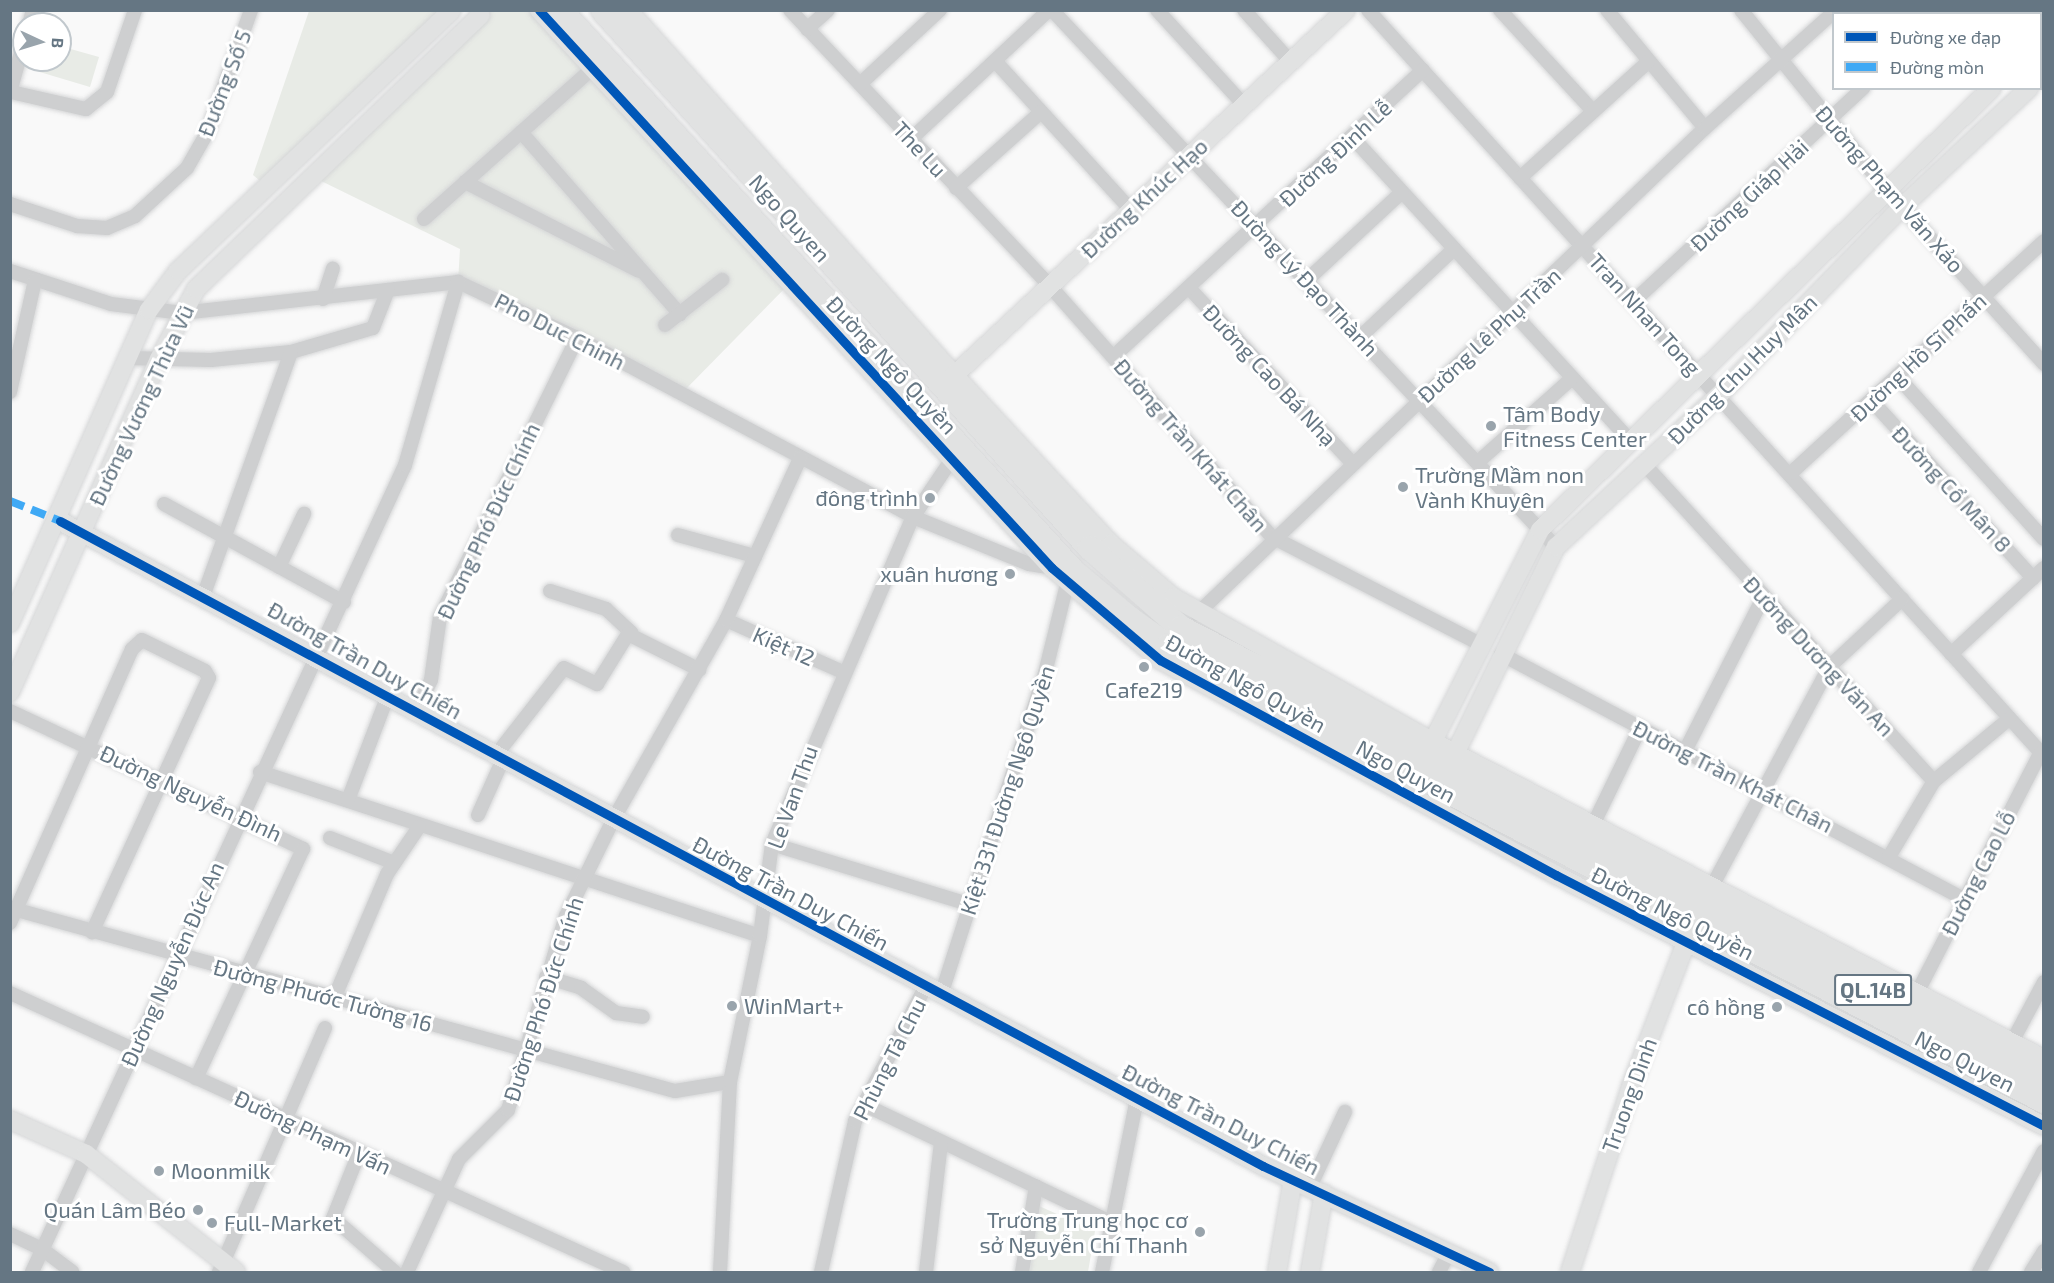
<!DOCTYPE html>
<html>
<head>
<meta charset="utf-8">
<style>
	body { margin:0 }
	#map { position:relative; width:2054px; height:1283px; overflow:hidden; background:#f9f9f9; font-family:"Exo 2",sans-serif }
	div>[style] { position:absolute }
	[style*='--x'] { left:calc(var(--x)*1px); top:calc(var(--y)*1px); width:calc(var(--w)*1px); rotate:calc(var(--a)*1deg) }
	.green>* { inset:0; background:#e8ebe6 }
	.roads { filter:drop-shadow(0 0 2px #d5d6d7) drop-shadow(0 0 2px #d5d6d7) }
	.street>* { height:14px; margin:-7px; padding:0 7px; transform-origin:7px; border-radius:7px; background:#cecfd0 }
	.secondary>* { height:18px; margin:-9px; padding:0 9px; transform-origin:9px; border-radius:9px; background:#e1e2e2 }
	.highway>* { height:24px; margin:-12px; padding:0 12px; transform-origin:12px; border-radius:12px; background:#e1e2e2 }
	.quiet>* { height:8px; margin-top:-4px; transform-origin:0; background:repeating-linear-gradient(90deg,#3fa9f5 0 15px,transparent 0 23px) }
	.cycleway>* { height:9px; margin:-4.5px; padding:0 4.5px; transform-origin:4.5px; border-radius:4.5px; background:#0057b8 }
	.dots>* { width:16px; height:16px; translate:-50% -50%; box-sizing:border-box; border:3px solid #fff; border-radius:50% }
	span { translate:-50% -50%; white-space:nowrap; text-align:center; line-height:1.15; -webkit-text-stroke:6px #fff; paint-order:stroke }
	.shield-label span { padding:2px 4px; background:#fff; border:2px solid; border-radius:4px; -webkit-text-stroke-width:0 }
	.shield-label { font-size:21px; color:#657683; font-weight:700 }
	.street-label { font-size:22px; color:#657683 }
	.poi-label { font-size:22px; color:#657683 }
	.left { translate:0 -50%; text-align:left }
	.right { translate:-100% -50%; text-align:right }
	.frame { position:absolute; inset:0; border:12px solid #657683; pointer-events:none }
	.legend { position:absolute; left:1832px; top:12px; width:210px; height:78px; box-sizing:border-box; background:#fff; border:2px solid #c1c8cd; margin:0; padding:8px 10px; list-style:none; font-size:18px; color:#657683 }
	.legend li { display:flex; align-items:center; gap:12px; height:30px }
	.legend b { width:30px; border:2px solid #c1c8cd }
	.north { position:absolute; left:12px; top:12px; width:60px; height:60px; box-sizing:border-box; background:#fff; border:2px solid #c1c8cd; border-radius:50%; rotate:94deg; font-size:16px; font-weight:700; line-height:24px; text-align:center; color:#657683 }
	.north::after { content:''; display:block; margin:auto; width:21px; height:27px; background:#99a4ac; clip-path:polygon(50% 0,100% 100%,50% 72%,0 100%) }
</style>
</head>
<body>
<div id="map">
	<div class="green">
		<i style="clip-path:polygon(309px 11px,452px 11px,267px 187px,253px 175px)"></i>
		<i style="clip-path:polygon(486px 11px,538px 11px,790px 283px,682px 393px,458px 282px,460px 249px,313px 177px)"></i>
		<i style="clip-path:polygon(60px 46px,99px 57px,90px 87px,33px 70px,36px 60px,60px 60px)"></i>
		<i style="clip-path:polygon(1039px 1206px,1095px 1231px,1088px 1272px,1030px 1272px)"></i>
	</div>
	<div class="roads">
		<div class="street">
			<i style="--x:790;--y:10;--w:379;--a:46.7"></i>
			<i style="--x:1050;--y:286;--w:335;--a:48.5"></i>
			<i style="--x:1272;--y:537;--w:234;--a:27.2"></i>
			<i style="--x:1052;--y:10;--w:736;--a:46.82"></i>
			<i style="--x:1157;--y:10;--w:127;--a:47.5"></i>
			<i style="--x:1244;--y:10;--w:69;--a:48"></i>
			<i style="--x:1368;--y:10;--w:1007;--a:47.82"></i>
			<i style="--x:1500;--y:10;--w:137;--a:47.4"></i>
			<i style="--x:1607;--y:10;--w:153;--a:50.3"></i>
			<i style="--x:1741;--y:10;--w:230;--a:51"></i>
			<i style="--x:1886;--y:189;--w:236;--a:47.9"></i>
			<i style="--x:1944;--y:14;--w:5;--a:-53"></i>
			<i style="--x:29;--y:24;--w:15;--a:-74"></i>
			<i style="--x:807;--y:29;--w:28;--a:-42"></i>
			<i style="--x:995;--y:61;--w:202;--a:47.6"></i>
			<i style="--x:860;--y:84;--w:109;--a:-42.8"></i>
			<i style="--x:10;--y:92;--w:52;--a:-74.4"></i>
			<i style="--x:11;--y:92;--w:77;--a:12.8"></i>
			<i style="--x:86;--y:109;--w:27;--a:-39"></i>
			<i style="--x:107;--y:92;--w:87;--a:-71.1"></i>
			<i style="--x:521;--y:132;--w:242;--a:48.9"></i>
			<i style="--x:1352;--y:137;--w:413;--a:47.5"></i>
			<i style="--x:911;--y:139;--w:189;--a:-43.1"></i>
			<i style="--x:1520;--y:178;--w:173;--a:-42.2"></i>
			<i style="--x:465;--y:182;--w:195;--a:27.1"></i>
			<i style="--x:956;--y:188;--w:114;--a:-41.8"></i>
			<i style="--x:10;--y:204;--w:71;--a:18.2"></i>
			<i style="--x:77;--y:226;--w:30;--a:4"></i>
			<i style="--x:107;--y:228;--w:30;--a:-23"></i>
			<i style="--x:135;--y:216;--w:71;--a:-42.7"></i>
			<i style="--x:187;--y:168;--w:40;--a:-60.3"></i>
			<i style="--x:207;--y:133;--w:131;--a:-70.3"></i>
			<i style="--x:424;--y:219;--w:227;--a:-41.8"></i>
			<i style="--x:10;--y:271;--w:106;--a:18.1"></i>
			<i style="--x:111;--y:304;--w:72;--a:7.2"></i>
			<i style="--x:182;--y:313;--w:278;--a:-6.4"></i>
			<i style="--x:458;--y:282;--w:132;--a:25.2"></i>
			<i style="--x:577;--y:338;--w:381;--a:28"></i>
			<i style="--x:913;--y:517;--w:125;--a:22.1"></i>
			<i style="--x:1029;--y:564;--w:24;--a:9"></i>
			<i style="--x:1307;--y:280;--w:129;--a:-42.8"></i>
			<i style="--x:1189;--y:288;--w:238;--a:47"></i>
			<i style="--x:323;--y:299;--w:32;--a:-72"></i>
			<i style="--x:1634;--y:301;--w:313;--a:-42.9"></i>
			<i style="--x:665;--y:325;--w:73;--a:-38.3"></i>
			<i style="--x:1360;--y:337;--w:127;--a:-43.1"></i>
			<i style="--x:1114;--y:356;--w:421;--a:-42.8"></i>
			<i style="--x:128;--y:358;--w:83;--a:1.4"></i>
			<i style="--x:211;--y:360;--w:80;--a:-5.7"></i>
			<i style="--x:291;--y:352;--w:85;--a:-16.3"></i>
			<i style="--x:373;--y:328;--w:41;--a:-68.5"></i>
			<i style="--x:1897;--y:376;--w:219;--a:48"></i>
			<i style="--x:10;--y:392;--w:115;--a:-77.4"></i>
			<i style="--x:1871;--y:400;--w:241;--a:47.7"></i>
			<i style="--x:1478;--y:462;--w:125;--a:-41.7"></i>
			<i style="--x:1645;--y:465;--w:428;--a:47.6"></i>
			<i style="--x:1791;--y:473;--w:343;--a:-42.5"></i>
			<i style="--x:164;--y:504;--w:205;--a:28.6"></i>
			<i style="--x:678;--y:535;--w:80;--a:15.3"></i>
			<i style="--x:279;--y:567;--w:59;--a:-64.7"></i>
			<i style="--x:550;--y:591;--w:59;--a:17.8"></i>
			<i style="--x:606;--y:609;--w:35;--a:43"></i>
			<i style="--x:204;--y:594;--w:257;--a:-70.2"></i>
			<i style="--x:1197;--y:614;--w:703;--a:-43.73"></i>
			<i style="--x:1705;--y:128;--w:176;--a:-42"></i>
			<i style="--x:726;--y:620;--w:128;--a:24"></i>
			<i style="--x:1501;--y:654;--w:524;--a:27.89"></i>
			<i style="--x:1951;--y:654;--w:127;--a:-42.8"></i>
			<i style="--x:417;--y:710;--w:33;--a:-65"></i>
			<i style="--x:431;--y:680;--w:64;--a:-81.9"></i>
			<i style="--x:440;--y:617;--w:311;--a:-63.8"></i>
			<i style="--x:10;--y:711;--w:324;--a:25.2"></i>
			<i style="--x:303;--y:849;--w:253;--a:115"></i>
			<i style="--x:1685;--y:751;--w:174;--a:-63"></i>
			<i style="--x:496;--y:755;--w:110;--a:-52"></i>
			<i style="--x:564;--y:668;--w:37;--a:26"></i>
			<i style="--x:597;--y:684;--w:59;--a:-58.2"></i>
			<i style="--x:628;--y:634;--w:80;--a:26.6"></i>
			<i style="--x:260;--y:772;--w:526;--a:18.16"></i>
			<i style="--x:348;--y:800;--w:112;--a:-69.1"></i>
			<i style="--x:478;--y:815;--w:61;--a:-65.9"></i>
			<i style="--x:1593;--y:825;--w:108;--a:-64.1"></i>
			<i style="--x:330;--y:838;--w:69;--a:21.3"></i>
			<i style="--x:772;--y:844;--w:208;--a:17"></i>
			<i style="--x:1889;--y:857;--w:88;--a:-59.4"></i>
			<i style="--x:1934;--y:781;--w:97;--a:-39.6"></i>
			<i style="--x:1708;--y:894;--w:257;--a:-61.9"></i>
			<i style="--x:1829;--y:667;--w:100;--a:-43"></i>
			<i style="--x:17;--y:910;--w:682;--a:15.38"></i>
			<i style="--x:675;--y:1091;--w:56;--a:-9.3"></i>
			<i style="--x:10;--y:923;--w:300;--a:-66"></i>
			<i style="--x:132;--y:649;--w:13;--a:-42"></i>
			<i style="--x:142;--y:640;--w:70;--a:26.2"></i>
			<i style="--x:205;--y:671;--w:8;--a:60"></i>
			<i style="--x:209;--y:678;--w:280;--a:114.7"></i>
			<i style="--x:546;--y:977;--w:37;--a:17"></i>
			<i style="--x:581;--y:988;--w:43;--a:35.5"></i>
			<i style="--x:616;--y:1013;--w:27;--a:8"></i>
			<i style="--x:10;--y:993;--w:674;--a:24.47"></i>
			<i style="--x:1917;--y:993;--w:269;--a:-62.8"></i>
			<i style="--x:941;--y:995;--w:338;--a:-72.1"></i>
			<i style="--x:1045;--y:673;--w:92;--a:-76.1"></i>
			<i style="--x:335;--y:996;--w:133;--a:-66.9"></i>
			<i style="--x:387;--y:874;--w:57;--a:-55.8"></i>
			<i style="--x:2012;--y:1042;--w:68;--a:-61.9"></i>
			<i style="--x:865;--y:1105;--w:272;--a:25.5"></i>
			<i style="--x:359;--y:1153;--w:70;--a:111.8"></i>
			<i style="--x:333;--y:1218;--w:82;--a:41.1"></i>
			<i style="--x:1310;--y:1187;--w:83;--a:-65"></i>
			<i style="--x:10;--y:1234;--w:35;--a:25"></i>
			<i style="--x:42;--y:1249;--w:38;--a:37"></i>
			<i style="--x:32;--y:1272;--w:889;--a:-65.19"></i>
			<i style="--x:405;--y:465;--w:191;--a:-73.8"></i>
			<i style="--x:219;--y:1272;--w:266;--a:-66.5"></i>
			<i style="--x:407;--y:1272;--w:124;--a:-65.3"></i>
			<i style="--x:459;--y:1159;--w:69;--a:-45"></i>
			<i style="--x:508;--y:1110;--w:202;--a:-73.4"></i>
			<i style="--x:566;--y:916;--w:107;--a:-63.9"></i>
			<i style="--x:613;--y:820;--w:230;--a:-60.5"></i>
			<i style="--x:726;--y:620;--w:178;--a:-65.4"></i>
			<i style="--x:720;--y:1272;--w:190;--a:-87"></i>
			<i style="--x:730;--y:1082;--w:149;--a:-78.4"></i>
			<i style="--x:760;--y:936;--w:93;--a:-82.6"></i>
			<i style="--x:772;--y:844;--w:356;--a:-66.7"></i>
			<i style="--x:913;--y:517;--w:70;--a:-56.1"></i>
			<i style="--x:821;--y:1272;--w:155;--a:-77.3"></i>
			<i style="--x:855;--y:1121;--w:153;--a:-62.3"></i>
			<i style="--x:926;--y:1272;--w:131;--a:-83.4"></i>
			<i style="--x:1022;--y:1272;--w:87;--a:-80.8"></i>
			<i style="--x:1102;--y:1272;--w:177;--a:-78.6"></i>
			<i style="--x:1439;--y:1272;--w:22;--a:-63"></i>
			<i style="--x:1979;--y:1272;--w:137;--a:-61.8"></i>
			<i style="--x:2031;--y:1272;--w:25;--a:-58"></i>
		</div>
		<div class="secondary">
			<i style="--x:539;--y:10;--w:758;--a:47.41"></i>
			<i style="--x:1052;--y:568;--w:142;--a:40.4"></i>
			<i style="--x:1160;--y:660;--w:451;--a:28.5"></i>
			<i style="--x:1556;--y:875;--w:549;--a:27.22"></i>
			<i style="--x:628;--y:10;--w:489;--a:48.2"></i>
			<i style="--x:954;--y:375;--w:231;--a:47.1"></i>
			<i style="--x:1111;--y:544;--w:82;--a:40.5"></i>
			<i style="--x:1173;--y:597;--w:298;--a:29.1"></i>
			<i style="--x:1433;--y:742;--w:688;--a:27.42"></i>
			<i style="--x:2040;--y:43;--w:5;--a:-37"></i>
			<i style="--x:2040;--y:78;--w:5;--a:-37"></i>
			<i style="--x:946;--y:383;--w:547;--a:-43"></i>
			<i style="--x:60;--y:521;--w:1365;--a:28.2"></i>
			<i style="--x:1263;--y:1166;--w:250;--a:25.1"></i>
			<i style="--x:10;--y:623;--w:342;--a:-66.1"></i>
			<i style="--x:149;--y:310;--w:49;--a:-53.4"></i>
			<i style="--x:178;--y:271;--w:378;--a:-43.6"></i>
			<i style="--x:10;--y:692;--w:365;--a:-65.9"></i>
			<i style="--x:159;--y:359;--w:79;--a:-62.1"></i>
			<i style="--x:196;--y:289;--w:395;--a:-43.9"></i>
			<i style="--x:1428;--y:751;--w:248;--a:-63.1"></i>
			<i style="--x:1540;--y:530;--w:632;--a:-44.36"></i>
			<i style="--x:1450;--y:764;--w:242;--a:-64"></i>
			<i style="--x:1556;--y:547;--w:223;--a:-43"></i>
			<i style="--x:1719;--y:395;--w:262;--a:-45.8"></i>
			<i style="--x:1902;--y:207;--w:174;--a:-43.1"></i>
			<i style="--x:10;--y:1120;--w:83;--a:24.1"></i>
			<i style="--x:86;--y:1154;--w:191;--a:38.2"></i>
			<i style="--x:1277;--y:1272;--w:94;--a:-80.2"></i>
			<i style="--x:1310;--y:1272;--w:80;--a:-80"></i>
			<i style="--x:1570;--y:1272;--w:196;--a:-71.8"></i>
			<i style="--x:1631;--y:1086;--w:165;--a:-69"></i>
		</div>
		<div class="highway">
			<i style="--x:560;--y:10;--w:760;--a:47.56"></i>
			<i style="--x:1073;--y:571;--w:73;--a:40"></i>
			<i style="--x:1129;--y:618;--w:48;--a:35.7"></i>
			<i style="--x:1168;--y:646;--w:987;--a:27.45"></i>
			<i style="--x:603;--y:10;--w:726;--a:47.85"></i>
			<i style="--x:1090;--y:548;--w:121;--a:41.3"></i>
			<i style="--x:1181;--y:628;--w:973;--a:27.49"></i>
		</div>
	</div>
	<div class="quiet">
		<i style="--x:10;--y:501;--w:54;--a:21.8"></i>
	</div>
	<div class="cycleway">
		<i style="--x:539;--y:10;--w:758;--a:47.41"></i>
		<i style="--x:1052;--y:568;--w:142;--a:40.4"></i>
		<i style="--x:1160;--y:660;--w:451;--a:28.5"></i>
		<i style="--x:1556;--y:875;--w:549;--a:27.22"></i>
		<i style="--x:60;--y:521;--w:1365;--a:28.2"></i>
		<i style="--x:1263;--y:1166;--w:250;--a:25.1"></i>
	</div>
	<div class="dots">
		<i style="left:1491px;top:426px;background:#99a4ac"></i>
		<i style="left:1403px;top:487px;background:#99a4ac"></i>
		<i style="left:930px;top:498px;background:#99a4ac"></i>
		<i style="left:1010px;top:574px;background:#99a4ac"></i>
		<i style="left:1144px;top:667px;background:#99a4ac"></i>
		<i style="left:732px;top:1006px;background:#99a4ac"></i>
		<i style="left:1777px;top:1007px;background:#99a4ac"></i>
		<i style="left:159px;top:1171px;background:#99a4ac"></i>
		<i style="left:198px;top:1210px;background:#99a4ac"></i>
		<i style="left:212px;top:1223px;background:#99a4ac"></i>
		<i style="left:1200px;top:1232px;background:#99a4ac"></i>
	</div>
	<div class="shield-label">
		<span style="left:1873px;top:990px">QL.14B</span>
	</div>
	<div class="street-label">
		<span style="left:224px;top:83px;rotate:-69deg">Đường Số 5</span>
		<span style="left:920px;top:149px;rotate:47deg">The Lu</span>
		<span style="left:1335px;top:153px;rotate:-43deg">Đường Đinh Lễ</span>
		<span style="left:1890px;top:189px;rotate:49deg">Đường Phạm Văn Xảo</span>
		<span style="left:1749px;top:195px;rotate:-43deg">Đường Giáp Hải</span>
		<span style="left:1144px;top:198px;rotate:-43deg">Đường Khúc Hạo</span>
		<span style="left:790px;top:218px;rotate:48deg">Ngo Quyen</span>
		<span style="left:1305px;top:278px;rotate:47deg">Đường Lý Đạo Thành</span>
		<span style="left:1645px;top:314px;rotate:48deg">Tran Nhan Tong</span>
		<span style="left:560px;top:331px;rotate:27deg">Pho Duc Chinh</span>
		<span style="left:1489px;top:335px;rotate:-43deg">Đường Lê Phụ Trần</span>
		<span style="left:1918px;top:357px;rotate:-43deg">Đường Hồ Sĩ Phấn</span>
		<span style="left:892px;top:365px;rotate:47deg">Đường Ngô Quyền</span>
		<span style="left:1742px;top:369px;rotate:-45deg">Đường Chu Huy Mân</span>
		<span style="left:1270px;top:375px;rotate:47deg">Đường Cao Bá Nhạ</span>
		<span style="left:141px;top:405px;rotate:-65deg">Đường Vương Thừa Vũ</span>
		<span style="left:1191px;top:445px;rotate:49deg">Đường Trần Khát Chân</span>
		<span style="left:1952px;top:489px;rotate:47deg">Đường Cổ Mân 8</span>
		<span style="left:488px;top:521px;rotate:-65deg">Đường Phó Đức Chính</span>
		<span style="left:784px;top:646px;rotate:24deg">Kiệt 12</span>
		<span style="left:1819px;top:656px;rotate:47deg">Đường Dương Văn An</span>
		<span style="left:365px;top:660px;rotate:29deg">Đường Trần Duy Chiến</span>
		<span style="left:1246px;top:683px;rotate:29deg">Đường Ngô Quyền</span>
		<span style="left:1406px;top:771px;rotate:28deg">Ngo Quyen</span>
		<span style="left:1733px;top:776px;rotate:27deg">Đường Trần Khát Chân</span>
		<span style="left:1007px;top:790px;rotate:-72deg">Kiệt 331 Đường Ngô Quyền</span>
		<span style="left:191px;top:793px;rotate:25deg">Đường Nguyễn Đình</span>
		<span style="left:792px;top:797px;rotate:-70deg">Le Van Thu</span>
		<span style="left:1978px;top:873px;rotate:-63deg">Đường Cao Lỗ</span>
		<span style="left:791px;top:893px;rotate:28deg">Đường Trần Duy Chiến</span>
		<span style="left:1673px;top:913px;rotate:27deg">Đường Ngô Quyền</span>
		<span style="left:172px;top:964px;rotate:-66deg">Đường Nguyễn Đức An</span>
		<span style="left:323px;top:995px;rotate:15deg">Đường Phước Tường 16</span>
		<span style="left:543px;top:999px;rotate:-72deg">Đường Phó Đức Chính</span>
		<span style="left:889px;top:1059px;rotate:-63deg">Phùng Tả Chu</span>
		<span style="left:1965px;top:1061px;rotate:27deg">Ngo Quyen</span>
		<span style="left:1629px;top:1095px;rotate:-70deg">Truong Dinh</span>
		<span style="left:1221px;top:1119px;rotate:27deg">Đường Trần Duy Chiến</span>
		<span style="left:313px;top:1132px;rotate:25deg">Đường Phạm Vấn</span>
	</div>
	<div class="poi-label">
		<span class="left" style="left:1503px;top:426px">Tâm Body<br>Fitness Center</span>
		<span class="left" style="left:1415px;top:487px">Trường Mầm non<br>Vành Khuyên</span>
		<span class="right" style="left:918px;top:498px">đông trình</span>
		<span class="right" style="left:998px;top:574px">xuân hương</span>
		<span style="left:1144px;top:690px">Cafe219</span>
		<span class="left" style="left:744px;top:1006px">WinMart+</span>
		<span class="right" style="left:1765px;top:1007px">cô hồng</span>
		<span class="left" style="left:171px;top:1171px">Moonmilk</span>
		<span class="right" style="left:186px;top:1210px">Quán Lâm Béo</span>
		<span class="right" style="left:1188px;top:1232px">Trường Trung học cơ<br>sở Nguyễn Chí Thanh</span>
		<span class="left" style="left:224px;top:1223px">Full-Market</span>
	</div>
	<div class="frame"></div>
	<ul class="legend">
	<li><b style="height:8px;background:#0057b8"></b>Đường xe đạp</li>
	<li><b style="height:8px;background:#3fa9f5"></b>Đường mòn</li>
	</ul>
	<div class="north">B</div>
</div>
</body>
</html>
